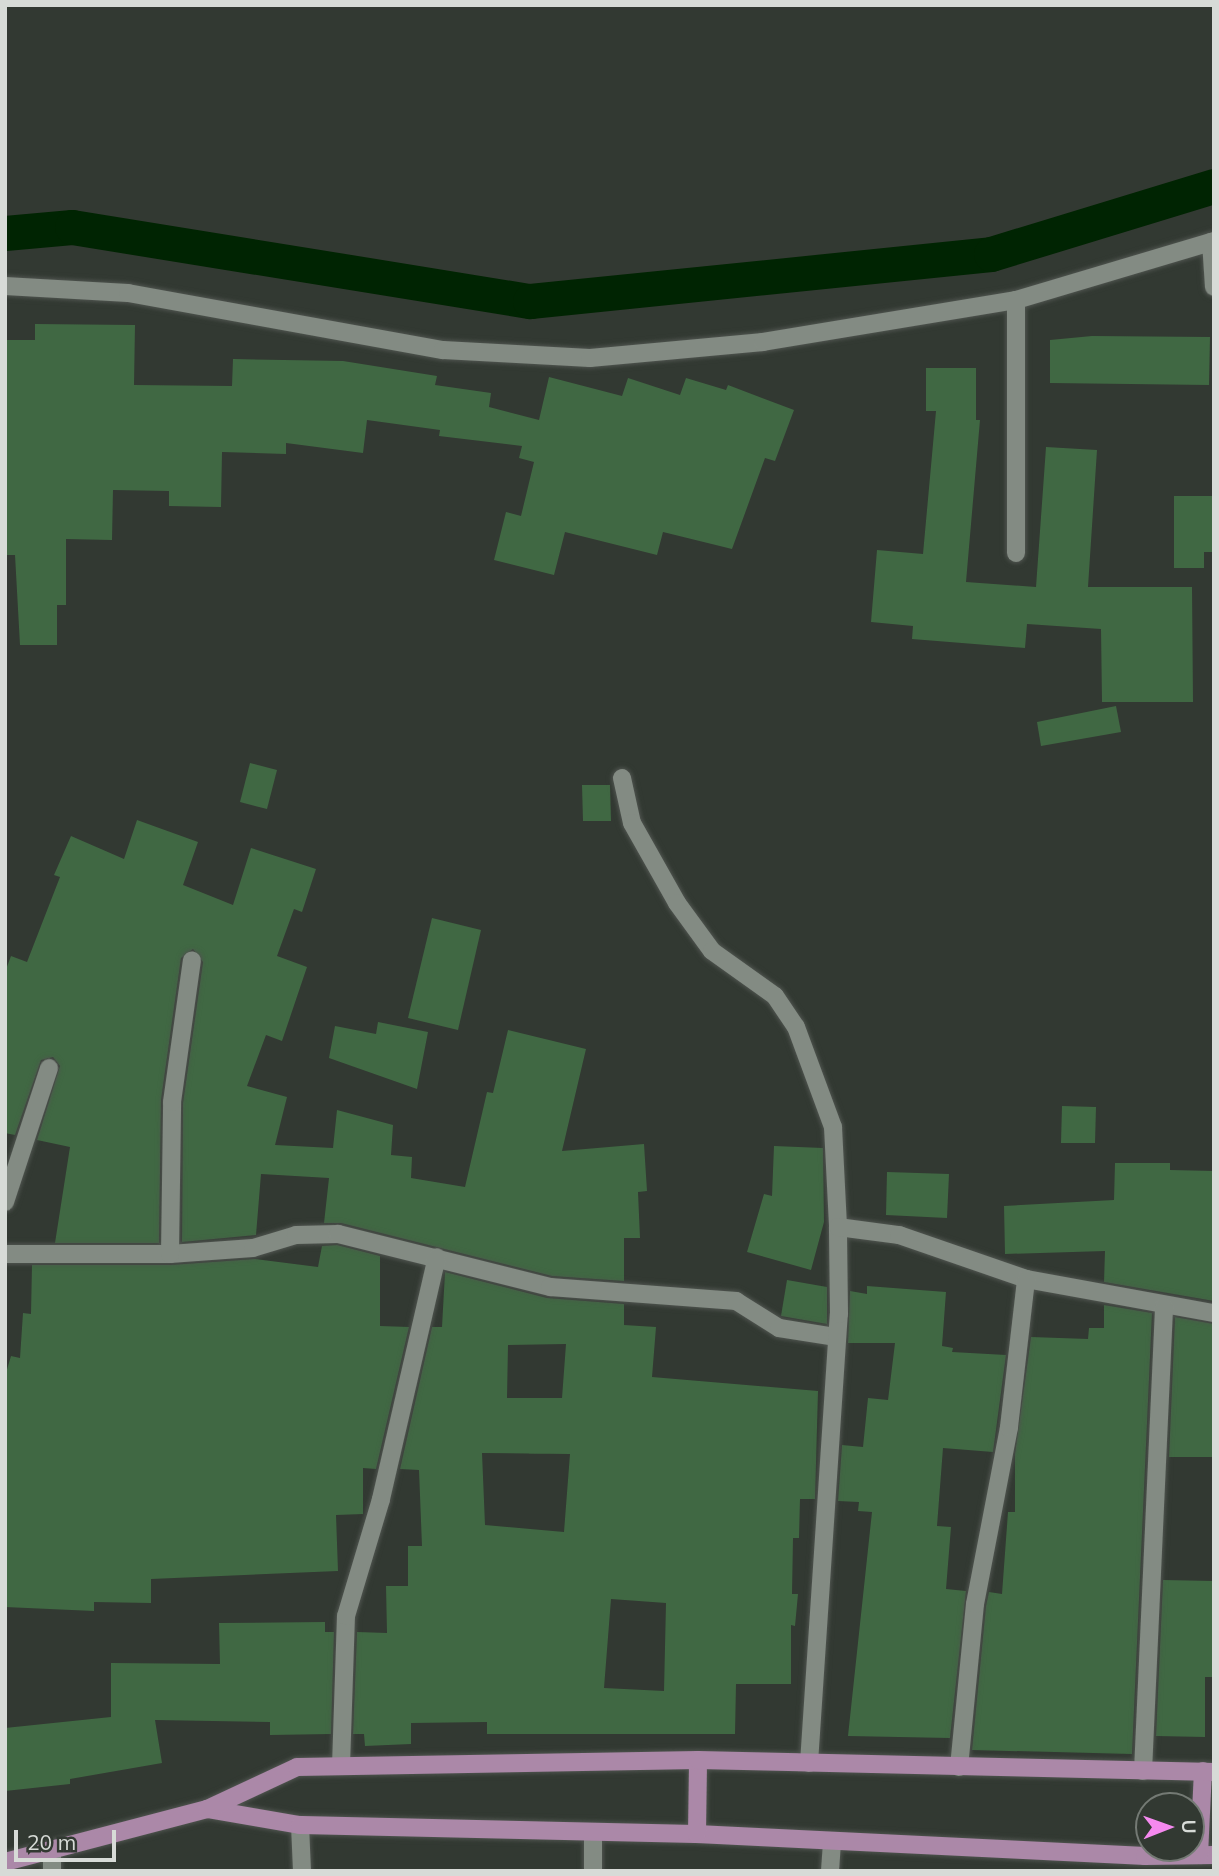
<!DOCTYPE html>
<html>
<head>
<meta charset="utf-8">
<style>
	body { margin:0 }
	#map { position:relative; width:1219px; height:1876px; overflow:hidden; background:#323932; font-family:Mulish,sans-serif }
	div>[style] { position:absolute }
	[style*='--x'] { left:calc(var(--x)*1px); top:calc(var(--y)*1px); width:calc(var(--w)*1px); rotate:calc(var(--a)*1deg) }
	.canal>* { height:35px; margin:-17.5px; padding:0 17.5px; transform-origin:17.5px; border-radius:17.5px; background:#002402 }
	.building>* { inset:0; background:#406843 }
	.roads { filter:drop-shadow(0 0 2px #4f544f) drop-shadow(0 0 2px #4f544f) }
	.service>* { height:18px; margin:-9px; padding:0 9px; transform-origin:9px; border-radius:9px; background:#838b83 }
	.minor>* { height:18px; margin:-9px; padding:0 9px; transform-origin:9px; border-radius:9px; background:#838b83 }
	.primary>* { height:18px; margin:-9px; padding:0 9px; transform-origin:9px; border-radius:9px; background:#ab88a8 }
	span { translate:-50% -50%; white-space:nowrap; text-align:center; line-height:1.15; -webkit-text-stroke:5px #323932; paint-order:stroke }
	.frame { position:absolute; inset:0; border:7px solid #d7dbd7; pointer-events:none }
	.north { position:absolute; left:1135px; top:1792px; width:70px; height:70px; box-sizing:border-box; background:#323932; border:2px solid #747a74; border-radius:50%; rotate:89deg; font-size:19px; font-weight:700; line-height:28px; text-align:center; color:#d7dbd7 }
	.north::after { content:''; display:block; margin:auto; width:24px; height:32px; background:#f589ef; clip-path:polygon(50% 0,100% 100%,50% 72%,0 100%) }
	.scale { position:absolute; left:14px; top:1830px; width:102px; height:32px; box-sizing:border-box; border:4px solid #d7dbd7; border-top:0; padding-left:9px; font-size:21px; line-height:24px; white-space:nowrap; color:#d7dbd7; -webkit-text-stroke:5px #323932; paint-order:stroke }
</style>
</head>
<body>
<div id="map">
	<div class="canal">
		<i style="--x:5;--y:233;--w:67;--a:-5.1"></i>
		<i style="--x:72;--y:227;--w:464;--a:9.2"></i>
		<i style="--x:530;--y:301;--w:463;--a:-5.8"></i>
		<i style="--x:991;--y:254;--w:233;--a:-17"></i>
	</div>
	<div class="building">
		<i style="clip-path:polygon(35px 324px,135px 325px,134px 385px,232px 386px,233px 359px,343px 361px,437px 376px,435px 385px,491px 393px,489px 407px,539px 420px,549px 377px,622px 396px,628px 378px,680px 395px,686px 378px,726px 390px,728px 385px,794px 410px,775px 461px,765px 458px,732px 549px,663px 532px,657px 555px,565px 532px,554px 575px,494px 560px,506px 512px,521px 516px,534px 462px,519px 458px,522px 446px,439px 436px,440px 430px,367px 420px,363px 453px,286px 443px,286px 454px,222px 452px,221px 507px,169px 506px,169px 491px,113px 490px,112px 540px,66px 539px,66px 605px,57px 605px,57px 645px,20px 645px,15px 555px,7px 555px,5px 340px,35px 340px)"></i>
		<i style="clip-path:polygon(1092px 336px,1210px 337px,1209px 385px,1050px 383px,1050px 340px)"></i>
		<i style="clip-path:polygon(926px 368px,976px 368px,976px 420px,980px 420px,966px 582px,1036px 587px,1046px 447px,1097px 450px,1088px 587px,1192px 587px,1193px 702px,1102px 702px,1101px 629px,1027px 624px,1025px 648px,912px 639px,913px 626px,871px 622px,877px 550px,923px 554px,936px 411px,926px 411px)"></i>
		<i style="clip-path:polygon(1174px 496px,1214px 496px,1214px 552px,1204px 552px,1204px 568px,1174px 568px)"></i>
		<i style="clip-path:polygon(1116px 706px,1121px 732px,1041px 746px,1037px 722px)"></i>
		<i style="clip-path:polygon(250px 763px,277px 770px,267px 809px,240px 802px)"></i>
		<i style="clip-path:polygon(582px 785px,610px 785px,611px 821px,583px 821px)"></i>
		<i style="clip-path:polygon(137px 820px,198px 842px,183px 885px,233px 905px,251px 848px,316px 869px,302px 912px,294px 909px,277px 956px,307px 967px,282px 1041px,266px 1035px,247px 1086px,287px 1097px,275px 1145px,333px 1148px,337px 1110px,393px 1125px,391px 1155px,412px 1157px,411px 1178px,465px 1187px,487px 1092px,493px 1093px,508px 1030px,586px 1049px,562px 1151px,644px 1144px,647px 1191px,638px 1192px,640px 1238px,624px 1238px,624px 1281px,552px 1276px,341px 1223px,324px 1223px,329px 1178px,261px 1174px,256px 1235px,182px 1242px,183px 1103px,203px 962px,193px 949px,181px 958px,161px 1100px,159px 1243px,55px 1243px,70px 1147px,37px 1140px,60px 1066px,53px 1057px,41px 1060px,15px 1135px,5px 1133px,5px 972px,11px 956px,27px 962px,60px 877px,54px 875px,71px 836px,124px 859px)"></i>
		<i style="clip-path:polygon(432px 918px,481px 930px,458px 1030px,408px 1018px)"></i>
		<i style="clip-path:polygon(378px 1022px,428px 1032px,417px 1089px,329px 1058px,335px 1026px,376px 1034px)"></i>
		<i style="clip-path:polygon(1062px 1106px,1096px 1107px,1095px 1143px,1061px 1143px)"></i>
		<i style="clip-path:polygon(774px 1146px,823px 1148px,824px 1222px,811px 1270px,747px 1252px,764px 1194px,772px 1196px)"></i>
		<i style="clip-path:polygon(1115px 1163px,1170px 1163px,1170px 1170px,1214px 1171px,1214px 1301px,1104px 1282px,1105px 1251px,1005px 1254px,1004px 1206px,1114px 1200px)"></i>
		<i style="clip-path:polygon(887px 1172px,949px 1174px,947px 1218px,886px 1215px)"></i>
		<i style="clip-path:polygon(337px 1245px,380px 1256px,380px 1326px,409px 1327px,376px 1469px,363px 1468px,363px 1514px,336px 1515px,338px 1571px,151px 1579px,151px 1603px,94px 1602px,94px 1611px,5px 1607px,5px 1376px,11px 1356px,20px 1358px,23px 1313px,31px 1314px,32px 1265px,170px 1265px,255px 1259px,318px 1267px,322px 1246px)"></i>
		<i style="clip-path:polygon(evenodd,445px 1272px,547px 1298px,624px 1304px,624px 1325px,656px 1327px,652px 1377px,818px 1391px,815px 1499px,800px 1499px,799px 1538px,793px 1538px,792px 1594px,798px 1594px,795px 1626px,791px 1625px,791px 1684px,736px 1684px,735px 1734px,487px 1734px,487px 1722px,411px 1723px,411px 1744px,365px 1746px,364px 1734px,353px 1734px,357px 1632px,387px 1633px,386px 1586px,408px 1586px,408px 1546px,422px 1546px,419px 1470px,400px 1469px,432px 1327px,442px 1327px,445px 1272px,566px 1344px,562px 1398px,507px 1398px,508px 1345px,566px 1344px,445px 1272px,482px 1453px,570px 1454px,564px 1532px,485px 1525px,482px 1453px,445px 1272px,611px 1599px,666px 1603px,664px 1691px,604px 1688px,611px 1599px)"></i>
		<i style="clip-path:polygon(787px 1280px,827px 1287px,827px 1324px,781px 1316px)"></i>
		<i style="clip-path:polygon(867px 1286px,946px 1292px,942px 1346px,953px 1348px,952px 1352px,1006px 1355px,993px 1452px,943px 1448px,937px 1526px,951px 1527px,946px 1589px,966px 1591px,950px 1738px,848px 1736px,872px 1512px,858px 1511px,859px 1502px,838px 1501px,842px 1445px,863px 1447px,868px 1398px,888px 1400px,895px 1343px,848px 1343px,850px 1291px,867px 1294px)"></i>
		<i style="clip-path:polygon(1104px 1305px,1152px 1313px,1132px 1754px,972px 1750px,986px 1606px,989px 1592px,1002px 1594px,1008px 1512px,1015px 1512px,1015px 1454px,1031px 1337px,1088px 1339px,1089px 1328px,1104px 1328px)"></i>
		<i style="clip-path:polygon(1175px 1317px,1214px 1324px,1214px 1457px,1169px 1457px)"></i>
		<i style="clip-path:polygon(1163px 1580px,1214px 1581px,1214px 1677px,1205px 1677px,1205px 1737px,1156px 1736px)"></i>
		<i style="clip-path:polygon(325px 1622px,325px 1632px,334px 1632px,331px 1734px,270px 1735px,270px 1722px,155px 1720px,162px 1763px,70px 1779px,70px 1784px,5px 1791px,5px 1728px,111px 1717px,111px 1663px,220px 1664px,219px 1623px)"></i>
	</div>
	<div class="roads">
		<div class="service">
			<i style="--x:300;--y:1825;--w:46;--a:87.5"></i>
			<i style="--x:593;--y:1832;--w:39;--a:90"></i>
			<i style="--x:52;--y:1853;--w:18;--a:90"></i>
			<i style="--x:830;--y:1871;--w:30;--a:-86"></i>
		</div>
		<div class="minor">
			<i style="--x:1211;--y:242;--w:45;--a:86.2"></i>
			<i style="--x:5;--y:286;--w:123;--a:3.3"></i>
			<i style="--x:128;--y:293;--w:320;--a:10.3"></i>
			<i style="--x:443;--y:350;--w:147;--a:3.1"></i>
			<i style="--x:590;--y:358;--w:174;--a:-5.3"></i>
			<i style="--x:763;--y:342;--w:256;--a:-9.4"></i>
			<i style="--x:1016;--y:300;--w:207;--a:-16.6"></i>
			<i style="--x:1016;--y:300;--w:253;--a:90"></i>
			<i style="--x:622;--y:778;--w:46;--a:77.5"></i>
			<i style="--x:632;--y:823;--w:92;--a:60.6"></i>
			<i style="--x:677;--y:903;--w:59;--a:53.9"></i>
			<i style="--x:712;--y:951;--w:77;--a:35.5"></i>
			<i style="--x:775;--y:996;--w:37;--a:56"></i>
			<i style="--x:796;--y:1027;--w:107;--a:69.7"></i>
			<i style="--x:833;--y:1127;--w:100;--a:87.1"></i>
			<i style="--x:5;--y:1202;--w:141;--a:-71.8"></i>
			<i style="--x:5;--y:1254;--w:165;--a:0"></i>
			<i style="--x:170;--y:1254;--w:83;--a:-4.1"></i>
			<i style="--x:253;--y:1248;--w:45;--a:-16.8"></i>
			<i style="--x:296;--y:1235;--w:42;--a:-1.4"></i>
			<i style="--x:338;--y:1234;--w:219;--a:14"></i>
			<i style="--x:550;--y:1287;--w:187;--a:4.3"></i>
			<i style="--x:736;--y:1301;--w:51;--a:32.1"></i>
			<i style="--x:779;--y:1328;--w:58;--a:9"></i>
			<i style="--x:170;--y:1254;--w:152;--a:-89.2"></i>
			<i style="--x:172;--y:1102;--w:143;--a:-82"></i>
			<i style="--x:809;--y:1763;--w:450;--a:-86.2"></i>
			<i style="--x:839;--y:1314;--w:87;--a:-90.7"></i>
			<i style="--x:838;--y:1227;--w:62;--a:7.5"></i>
			<i style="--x:899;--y:1235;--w:134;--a:19.1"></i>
			<i style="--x:1026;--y:1279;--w:191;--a:10.3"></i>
			<i style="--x:341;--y:1766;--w:150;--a:-88.1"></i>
			<i style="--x:346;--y:1616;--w:122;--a:-73.3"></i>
			<i style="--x:381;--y:1499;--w:248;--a:-77"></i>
			<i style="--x:959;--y:1767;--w:164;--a:-84.4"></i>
			<i style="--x:975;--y:1604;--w:180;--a:-79.1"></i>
			<i style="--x:1009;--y:1427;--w:149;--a:-83.4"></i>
			<i style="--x:1143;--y:1771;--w:465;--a:-87.4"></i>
		</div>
		<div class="primary">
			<i style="--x:207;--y:1809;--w:94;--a:9.8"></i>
			<i style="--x:300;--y:1825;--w:397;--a:1.3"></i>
			<i style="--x:697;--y:1834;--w:449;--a:2.8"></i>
			<i style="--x:1145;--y:1856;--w:69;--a:-0.8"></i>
			<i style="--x:697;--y:1834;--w:74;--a:-89.2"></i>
			<i style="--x:1199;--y:1855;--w:84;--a:-87.3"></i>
			<i style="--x:5;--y:1862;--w:209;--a:-14.7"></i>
			<i style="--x:207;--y:1809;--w:99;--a:-25"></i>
			<i style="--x:297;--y:1767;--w:401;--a:-1"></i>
			<i style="--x:698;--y:1760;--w:516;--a:1.33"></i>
		</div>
	</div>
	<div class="frame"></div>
	<div class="north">U</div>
	<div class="scale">20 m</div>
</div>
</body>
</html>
